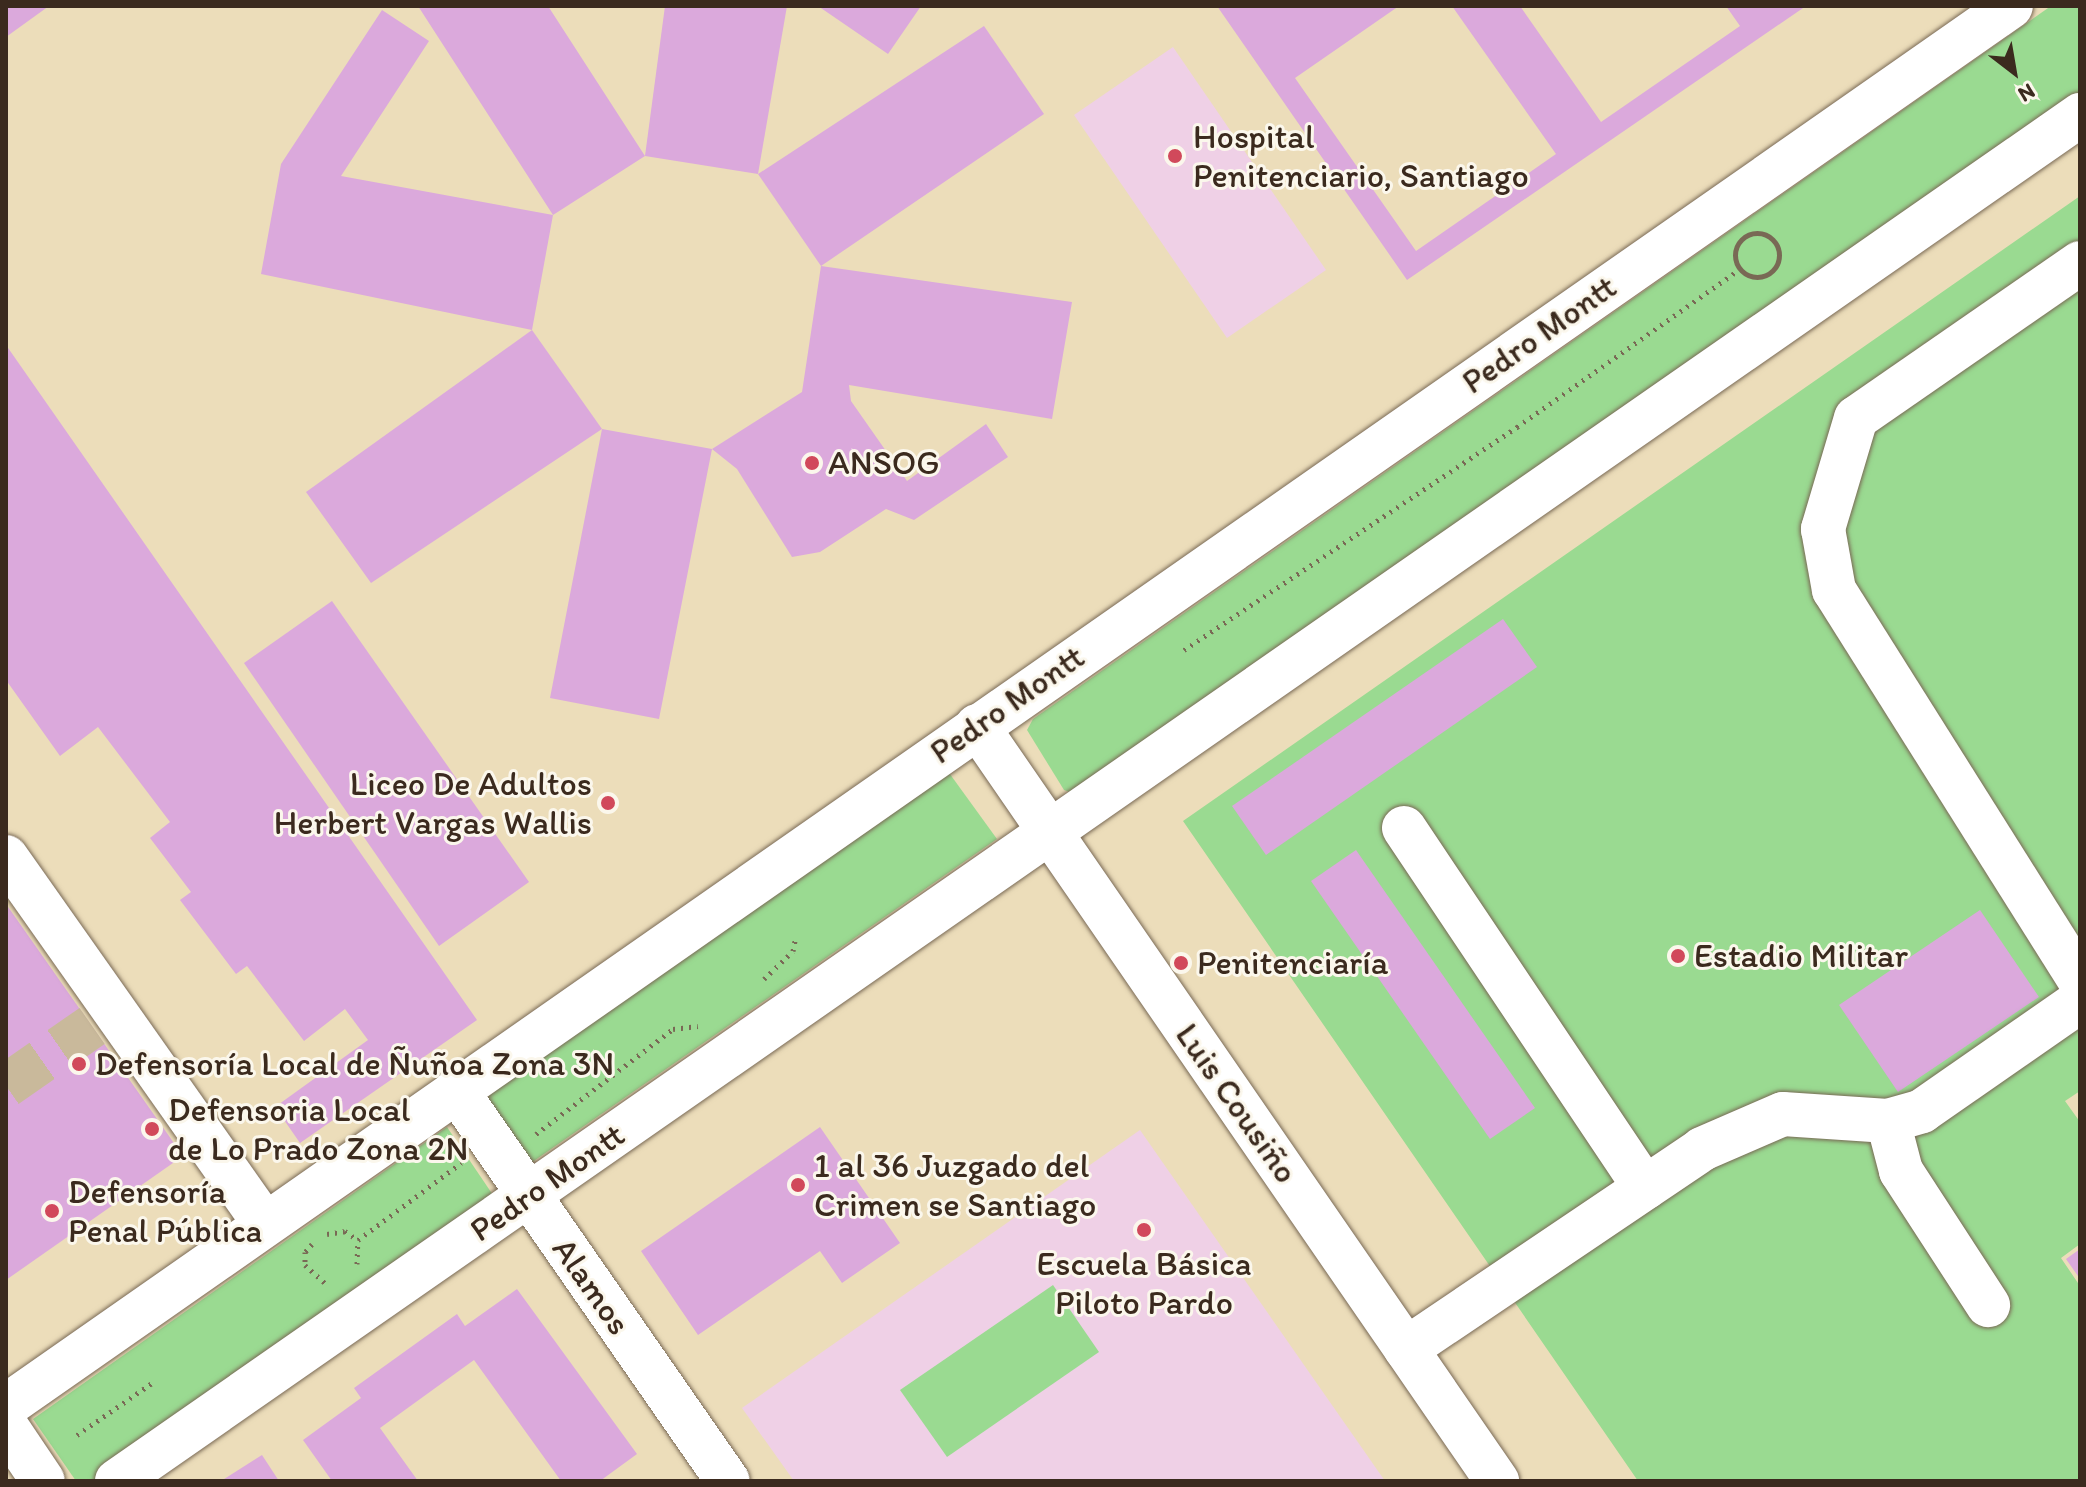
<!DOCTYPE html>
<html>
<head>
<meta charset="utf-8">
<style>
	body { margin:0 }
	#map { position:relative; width:2086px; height:1487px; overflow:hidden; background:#ecddba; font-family:Itim,sans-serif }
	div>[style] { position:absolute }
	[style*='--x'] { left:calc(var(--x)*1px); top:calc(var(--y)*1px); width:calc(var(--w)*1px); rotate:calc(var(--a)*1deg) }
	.built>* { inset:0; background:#efd0e6 }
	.green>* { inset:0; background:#9ada91 }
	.building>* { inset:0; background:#dba9dc }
	.minor-tunnel>* { height:44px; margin-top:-22px; transform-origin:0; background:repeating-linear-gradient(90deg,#c9b99b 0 44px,transparent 0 66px) }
	.path>* { height:5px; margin-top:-2.5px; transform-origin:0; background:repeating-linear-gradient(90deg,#796955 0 2px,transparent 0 8px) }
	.path>.ring { margin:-2.5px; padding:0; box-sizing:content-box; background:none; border:5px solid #796955; border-radius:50% }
	.roads { filter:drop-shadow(0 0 2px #796955) drop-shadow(0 0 2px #796955) }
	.minor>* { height:44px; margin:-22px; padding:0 22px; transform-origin:22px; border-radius:22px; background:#fff }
	.dots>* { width:22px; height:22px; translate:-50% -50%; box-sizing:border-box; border:4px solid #fbf7ec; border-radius:50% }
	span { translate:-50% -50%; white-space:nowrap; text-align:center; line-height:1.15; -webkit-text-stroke:6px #fbf7ec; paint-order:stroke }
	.poi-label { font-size:34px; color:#3b2a1e }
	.left { translate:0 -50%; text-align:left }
	.right { translate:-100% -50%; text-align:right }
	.street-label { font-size:34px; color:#3b2a1e }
	.frame { position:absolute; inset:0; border:8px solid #3b2a1e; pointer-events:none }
	.north { position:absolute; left:1974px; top:32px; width:80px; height:80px; -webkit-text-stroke:6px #fbf7ec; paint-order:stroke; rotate:149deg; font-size:22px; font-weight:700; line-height:32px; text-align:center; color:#3b2a1e }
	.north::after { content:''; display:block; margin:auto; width:28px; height:36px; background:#3b2a1e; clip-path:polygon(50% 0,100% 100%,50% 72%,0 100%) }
</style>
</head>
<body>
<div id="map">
	<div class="built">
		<i style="clip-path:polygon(1173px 47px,1326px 270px,1227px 338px,1074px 115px)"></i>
		<i style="clip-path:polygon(1140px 1130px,1385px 1481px,794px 1481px,742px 1408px)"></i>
	</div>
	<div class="green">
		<i style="clip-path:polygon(2051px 6px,2080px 6px,2080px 96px,1072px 793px,1064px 790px,1027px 730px,1033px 719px)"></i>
		<i style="clip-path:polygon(2080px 196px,2080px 1091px,2065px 1101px,2080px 1122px,2080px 1244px,2061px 1258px,2080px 1286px,2080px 1481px,1638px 1481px,1183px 821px)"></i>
		<i style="clip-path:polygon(947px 770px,997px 839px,531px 1163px,483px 1095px)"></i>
		<i style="clip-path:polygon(447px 1127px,495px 1198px,95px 1481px,76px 1481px,33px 1419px)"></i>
		<i style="clip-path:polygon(1053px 1285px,1099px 1352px,947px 1457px,900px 1390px)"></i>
	</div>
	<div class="building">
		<i style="clip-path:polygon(6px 6px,49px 6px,6px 37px)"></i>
		<i style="clip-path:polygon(418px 6px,548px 6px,645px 156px,553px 215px,532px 330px,261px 274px,281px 164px,382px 10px,429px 41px,341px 176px,553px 215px)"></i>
		<i style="clip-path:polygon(665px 6px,787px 6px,758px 174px,645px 156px)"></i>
		<i style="clip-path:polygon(818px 6px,921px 6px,888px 54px)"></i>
		<i style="clip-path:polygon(1217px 6px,1399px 6px,1295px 78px,1416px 251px,1556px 154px,1452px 6px,1520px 6px,1601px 122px,1740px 26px,1726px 6px,1806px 6px,1407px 280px)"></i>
		<i style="clip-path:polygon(984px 26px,1044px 114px,821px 266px,758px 174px)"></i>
		<i style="clip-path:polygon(821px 266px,1072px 302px,1052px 419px,849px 385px,851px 401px,907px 481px,986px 424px,1008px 457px,914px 520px,886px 509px,820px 552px,792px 557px,737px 469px,712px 449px,659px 719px,550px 698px,602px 429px,712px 449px,802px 392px)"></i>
		<i style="clip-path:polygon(532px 330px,602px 429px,371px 583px,306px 492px)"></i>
		<i style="clip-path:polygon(6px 345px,477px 1020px,300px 1143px,275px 1107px,368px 1040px,345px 1009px,304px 1041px,247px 966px,236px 974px,180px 900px,191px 892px,150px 838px,170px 822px,98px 727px,60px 756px,6px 680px)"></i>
		<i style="clip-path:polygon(332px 601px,529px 882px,439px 946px,244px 663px)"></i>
		<i style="clip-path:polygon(1503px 619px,1537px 667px,1266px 855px,1232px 806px)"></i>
		<i style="clip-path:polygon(1356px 850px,1535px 1108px,1490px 1139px,1311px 881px)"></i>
		<i style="clip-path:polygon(6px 904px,183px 1156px,6px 1280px)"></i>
		<i style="clip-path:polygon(1980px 910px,2039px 997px,1898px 1092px,1839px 1005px)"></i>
		<i style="clip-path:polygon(820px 1127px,900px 1243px,842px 1283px,820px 1251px,698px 1335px,641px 1251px)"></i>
		<i style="clip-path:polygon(2080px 1249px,2080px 1279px,2066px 1259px)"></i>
		<i style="clip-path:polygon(517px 1289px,637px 1454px,600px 1481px,561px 1481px,474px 1360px,380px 1428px,418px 1481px,332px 1481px,303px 1440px,361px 1398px,354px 1388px,457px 1314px,465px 1326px)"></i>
		<i style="clip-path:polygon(262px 1455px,279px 1481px,221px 1481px)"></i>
	</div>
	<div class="minor-tunnel">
		<i style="--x:6;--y:1086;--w:105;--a:-34.9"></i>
	</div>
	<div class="path">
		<i class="ring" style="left:1735px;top:233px;width:39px;height:39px"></i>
		<i style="--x:1184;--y:650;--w:401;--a:-33.8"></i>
		<i style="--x:1517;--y:427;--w:272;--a:-35.3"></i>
		<i style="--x:764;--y:979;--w:40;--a:-44"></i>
		<i style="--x:793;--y:951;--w:15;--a:-79"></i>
		<i style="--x:536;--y:1134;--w:173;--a:-37.5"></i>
		<i style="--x:673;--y:1029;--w:25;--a:-7"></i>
		<i style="--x:327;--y:1234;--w:18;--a:-9"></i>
		<i style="--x:345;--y:1231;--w:16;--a:35"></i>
		<i style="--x:312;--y:1244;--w:11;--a:131"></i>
		<i style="--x:305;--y:1252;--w:13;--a:90"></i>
		<i style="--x:305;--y:1265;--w:31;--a:42"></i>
		<i style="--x:357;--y:1264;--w:24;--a:-88"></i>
		<i style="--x:358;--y:1240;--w:129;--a:-36.8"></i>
		<i style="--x:77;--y:1435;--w:95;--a:-34.7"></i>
	</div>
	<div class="roads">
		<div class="minor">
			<i style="--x:2080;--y:263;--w:272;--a:145.3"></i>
			<i style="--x:1856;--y:418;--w:116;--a:106.6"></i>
			<i style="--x:1823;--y:529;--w:62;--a:79.8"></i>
			<i style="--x:1834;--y:590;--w:462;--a:57.8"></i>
			<i style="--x:977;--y:726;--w:917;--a:55.44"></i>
			<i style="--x:1404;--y:828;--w:433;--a:56.2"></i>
			<i style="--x:6;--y:857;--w:448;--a:54.8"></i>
			<i style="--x:456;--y:1090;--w:476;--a:55.2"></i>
			<i style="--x:1888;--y:1121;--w:52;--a:75.4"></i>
			<i style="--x:1901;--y:1171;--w:160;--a:57"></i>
			<i style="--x:1406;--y:1349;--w:357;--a:-34"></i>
			<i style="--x:1702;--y:1149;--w:88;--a:-23.4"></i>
			<i style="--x:1783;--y:1114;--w:105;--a:3.8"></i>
			<i style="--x:1888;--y:1121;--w:35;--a:-16"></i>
			<i style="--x:1922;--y:1111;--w:193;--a:-34.8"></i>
			<i style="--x:6;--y:1406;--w:2445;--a:-34.92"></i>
			<i style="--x:6;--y:1426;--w:66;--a:56.1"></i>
			<i style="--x:117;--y:1481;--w:2392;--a:-34.83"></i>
		</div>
	</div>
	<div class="dots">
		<i style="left:1175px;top:156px;background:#d1495b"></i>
		<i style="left:812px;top:463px;background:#d1495b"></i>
		<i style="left:608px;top:803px;background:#d1495b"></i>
		<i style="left:1678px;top:956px;background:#d1495b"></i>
		<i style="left:1181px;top:963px;background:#d1495b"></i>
		<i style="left:79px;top:1064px;background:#d1495b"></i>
		<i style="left:152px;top:1129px;background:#d1495b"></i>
		<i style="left:798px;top:1185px;background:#d1495b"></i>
		<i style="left:52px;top:1211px;background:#d1495b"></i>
		<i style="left:1144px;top:1230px;background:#d1495b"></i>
	</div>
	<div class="poi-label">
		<span class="left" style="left:1193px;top:156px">Hospital<br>Penitenciario, Santiago</span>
		<span class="left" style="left:828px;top:463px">ANSOG</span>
		<span class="right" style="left:592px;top:803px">Liceo De Adultos<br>Herbert Vargas Wallis</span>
		<span class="left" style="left:1694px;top:956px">Estadio Militar</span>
		<span class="left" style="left:1197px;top:963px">Penitenciaría</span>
		<span class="left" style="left:95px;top:1064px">Defensoría Local de Ñuñoa Zona 3N</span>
		<span class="left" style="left:168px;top:1129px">Defensoria Local<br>de Lo Prado Zona 2N</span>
		<span class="left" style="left:814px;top:1185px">1 al 36 Juzgado del<br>Crimen se Santiago</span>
		<span class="left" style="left:68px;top:1211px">Defensoría<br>Penal Pública</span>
		<span style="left:1144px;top:1283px">Escuela Básica<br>Piloto Pardo</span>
	</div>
	<div class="street-label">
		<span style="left:1539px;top:334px;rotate:-35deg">Pedro Montt</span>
		<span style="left:1007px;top:704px;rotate:-35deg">Pedro Montt</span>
		<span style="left:1237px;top:1103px;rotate:55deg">Luis Cousiño</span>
		<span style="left:547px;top:1182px;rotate:-35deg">Pedro Montt</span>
		<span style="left:592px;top:1286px;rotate:55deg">Alamos</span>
	</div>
	<div class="frame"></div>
	<div class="north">N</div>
</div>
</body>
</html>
